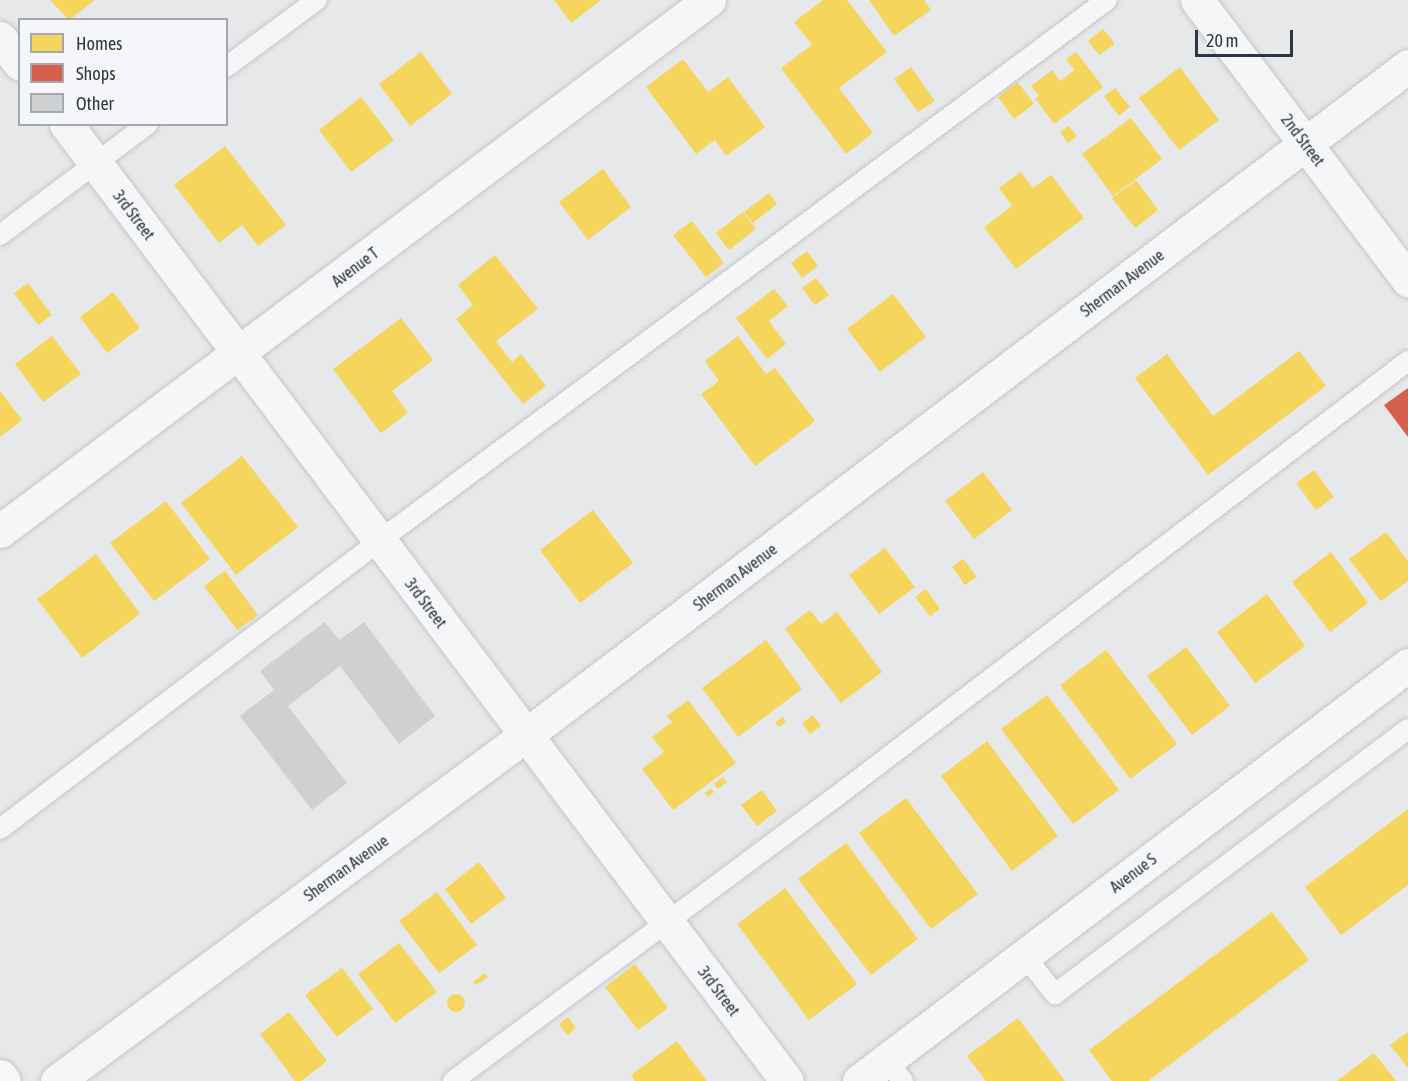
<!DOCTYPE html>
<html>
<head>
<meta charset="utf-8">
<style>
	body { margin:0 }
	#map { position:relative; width:1408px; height:1081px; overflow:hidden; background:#e6e8ea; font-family:"Asap Condensed",sans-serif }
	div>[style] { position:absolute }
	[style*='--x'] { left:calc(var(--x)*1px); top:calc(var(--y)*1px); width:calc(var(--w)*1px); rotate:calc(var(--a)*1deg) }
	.homes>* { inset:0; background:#f6d55c }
	.round { border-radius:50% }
	.shops>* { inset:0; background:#d6604d }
	.building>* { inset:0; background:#ced0d2 }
	.roads { filter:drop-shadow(0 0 2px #c4c6c8) drop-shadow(0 0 2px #c4c6c8) }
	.service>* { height:20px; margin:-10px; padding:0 10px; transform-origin:10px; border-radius:10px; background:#f5f6f7 }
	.minor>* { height:33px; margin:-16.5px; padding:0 16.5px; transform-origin:16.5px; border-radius:16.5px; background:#f5f6f7 }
	.secondary>* { height:33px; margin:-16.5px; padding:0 16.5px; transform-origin:16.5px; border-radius:16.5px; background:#f8f8f8 }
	span { translate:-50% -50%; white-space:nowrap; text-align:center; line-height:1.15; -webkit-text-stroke:6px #f4f6f9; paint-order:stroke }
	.street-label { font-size:16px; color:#2d3443 }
	.legend { position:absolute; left:18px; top:18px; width:210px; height:108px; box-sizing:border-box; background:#f4f6f9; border:2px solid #a4a8b0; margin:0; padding:8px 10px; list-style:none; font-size:18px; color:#2d3443 }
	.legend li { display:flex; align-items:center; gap:12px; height:30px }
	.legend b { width:30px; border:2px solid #a4a8b0 }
	.scale { position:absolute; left:1195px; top:30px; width:98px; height:27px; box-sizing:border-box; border:3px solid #2d3443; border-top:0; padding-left:8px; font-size:18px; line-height:21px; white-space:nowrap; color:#2d3443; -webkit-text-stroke:4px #f4f6f9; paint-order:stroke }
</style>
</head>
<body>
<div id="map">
	<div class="homes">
		<i style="clip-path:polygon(50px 0,95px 0,69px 20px)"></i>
		<i style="clip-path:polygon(554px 0,601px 0,571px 23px)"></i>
		<i style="clip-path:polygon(823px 0,847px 0,887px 52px,839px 88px,873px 133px,846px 154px,781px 68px,812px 45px,794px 22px)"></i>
		<i style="clip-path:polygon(869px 0,924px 0,931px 10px,894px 36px)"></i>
		<i style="clip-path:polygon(1103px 29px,1115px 44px,1099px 55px,1088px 41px)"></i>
		<i style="clip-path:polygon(421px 52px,452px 94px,410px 126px,379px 84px)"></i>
		<i style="clip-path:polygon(1076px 52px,1103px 87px,1054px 124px,1035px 98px,1039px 96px,1031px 86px,1052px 70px,1060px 81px,1075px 70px,1066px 59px)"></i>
		<i style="clip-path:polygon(683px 59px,708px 92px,728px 77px,765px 127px,726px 156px,715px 140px,696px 154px,646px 87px)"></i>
		<i style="clip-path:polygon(911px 67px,935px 101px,918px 112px,894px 79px)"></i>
		<i style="clip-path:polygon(1180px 67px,1219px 120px,1179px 150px,1139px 98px)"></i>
		<i style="clip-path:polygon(1018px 82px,1034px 104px,1014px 119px,998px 97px)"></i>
		<i style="clip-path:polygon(1115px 88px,1130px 107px,1119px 116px,1104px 96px)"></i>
		<i style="clip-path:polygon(361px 97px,394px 140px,351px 172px,319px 130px)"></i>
		<i style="clip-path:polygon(1131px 118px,1162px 159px,1113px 196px,1082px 154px)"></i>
		<i style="clip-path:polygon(1069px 126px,1077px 136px,1068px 143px,1060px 132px)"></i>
		<i style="clip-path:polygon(225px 146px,286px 225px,258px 246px,242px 225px,219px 243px,174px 185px)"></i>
		<i style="clip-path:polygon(603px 169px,631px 207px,588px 240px,559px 202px)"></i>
		<i style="clip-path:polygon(1021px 172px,1033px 188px,1051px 175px,1084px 218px,1016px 269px,984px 227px,1012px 206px,999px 188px)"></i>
		<i style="clip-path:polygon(1136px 180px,1158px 210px,1135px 228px,1112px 198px)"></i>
		<i style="clip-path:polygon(769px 193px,777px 204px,753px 223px,744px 212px)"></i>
		<i style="clip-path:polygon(743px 212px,756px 229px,729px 250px,716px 233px)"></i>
		<i style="clip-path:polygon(692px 221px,724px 263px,706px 277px,673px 235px)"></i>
		<i style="clip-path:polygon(807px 251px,818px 266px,802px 278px,791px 263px)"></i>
		<i style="clip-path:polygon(495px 255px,538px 309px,496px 341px,512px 362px,521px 354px,546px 386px,523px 404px,456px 319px,473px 305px,458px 285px)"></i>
		<i style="clip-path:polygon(816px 278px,829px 295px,815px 305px,802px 288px)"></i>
		<i style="clip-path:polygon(28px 283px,52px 315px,38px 325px,14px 293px)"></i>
		<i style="clip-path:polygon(774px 289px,788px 306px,769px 321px,786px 344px,767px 359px,736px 318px)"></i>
		<i style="clip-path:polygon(113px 292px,140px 328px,107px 353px,80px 317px)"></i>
		<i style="clip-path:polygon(893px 294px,926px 337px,880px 372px,847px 329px)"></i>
		<i style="clip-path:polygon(401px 318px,433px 360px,392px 391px,408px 413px,381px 433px,333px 369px)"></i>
		<i style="clip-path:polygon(52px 336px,81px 374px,43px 402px,15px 364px)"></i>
		<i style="clip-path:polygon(738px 336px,766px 374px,775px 368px,815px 421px,755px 466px,701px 394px,719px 381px,705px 361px)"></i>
		<i style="clip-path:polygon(1299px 351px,1326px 386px,1208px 475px,1135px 378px,1167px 354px,1213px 416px)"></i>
		<i style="clip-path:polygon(0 391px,22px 420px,0 437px)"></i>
		<i style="clip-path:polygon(242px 456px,298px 527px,236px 575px,181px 503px)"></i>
		<i style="clip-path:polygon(1314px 470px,1334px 497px,1316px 510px,1296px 483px)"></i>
		<i style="clip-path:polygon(983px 472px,1012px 510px,974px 539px,945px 501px)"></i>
		<i style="clip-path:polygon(166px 501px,210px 559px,154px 601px,110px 543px)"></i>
		<i style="clip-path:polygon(593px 510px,633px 563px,580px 603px,540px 550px)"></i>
		<i style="clip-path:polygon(1386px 532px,1408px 561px,1408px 581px,1381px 601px,1349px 559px)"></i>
		<i style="clip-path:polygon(885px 548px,915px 587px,879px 614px,849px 575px)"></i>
		<i style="clip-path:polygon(1331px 552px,1368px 603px,1330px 632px,1292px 582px)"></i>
		<i style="clip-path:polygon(96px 554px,140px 614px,82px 658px,37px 599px)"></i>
		<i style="clip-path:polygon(963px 559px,977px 577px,965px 585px,952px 567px)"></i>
		<i style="clip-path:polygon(225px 571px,258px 615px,237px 630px,204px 586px)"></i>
		<i style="clip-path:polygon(926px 589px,940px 609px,930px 616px,915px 597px)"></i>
		<i style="clip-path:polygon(1267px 594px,1305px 646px,1255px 683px,1217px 632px)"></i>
		<i style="clip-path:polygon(810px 610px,821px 624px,837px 612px,882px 672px,841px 703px,785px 629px)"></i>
		<i style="clip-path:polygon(766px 640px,802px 689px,738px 737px,702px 688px)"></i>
		<i style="clip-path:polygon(1186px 647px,1230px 706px,1192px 735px,1147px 676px)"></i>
		<i style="clip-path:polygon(1106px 650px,1177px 744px,1130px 779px,1060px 685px)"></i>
		<i style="clip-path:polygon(1047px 695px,1119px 790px,1073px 824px,1001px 729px)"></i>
		<i style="clip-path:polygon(688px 700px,736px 763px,673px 810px,642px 769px,664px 752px,652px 737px,672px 722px,667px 716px)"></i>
		<i style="clip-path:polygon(813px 715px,821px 726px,810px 734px,802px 723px)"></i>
		<i style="clip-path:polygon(783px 717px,786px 722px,779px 727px,775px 723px)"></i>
		<i style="clip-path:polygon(987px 741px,1058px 836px,1012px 871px,941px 776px)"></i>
		<i style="clip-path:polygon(723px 777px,727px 782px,718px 789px,714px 784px)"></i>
		<i style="clip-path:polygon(711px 788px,714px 792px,708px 797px,705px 793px)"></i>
		<i style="clip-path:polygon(762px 790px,777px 811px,757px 826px,741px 805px)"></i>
		<i style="clip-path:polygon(906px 798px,978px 894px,931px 929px,859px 833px)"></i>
		<i style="clip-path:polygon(1408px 809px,1408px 885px,1341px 935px,1305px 887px)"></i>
		<i style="clip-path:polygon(846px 843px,918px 939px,871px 975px,798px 879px)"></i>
		<i style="clip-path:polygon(479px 862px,506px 898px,471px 924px,445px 889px)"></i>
		<i style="clip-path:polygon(785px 888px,857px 984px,809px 1020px,737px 924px)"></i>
		<i style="clip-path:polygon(437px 892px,477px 945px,439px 973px,399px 921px)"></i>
		<i style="clip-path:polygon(1272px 912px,1309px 960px,1148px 1081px,1112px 1081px,1089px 1050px)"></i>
		<i style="clip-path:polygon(399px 943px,437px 992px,395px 1023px,358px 974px)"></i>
		<i style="clip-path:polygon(635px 964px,668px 1008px,638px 1030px,605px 987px)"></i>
		<i style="clip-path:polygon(342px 968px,373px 1009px,337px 1037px,305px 995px)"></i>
		<i style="clip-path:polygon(485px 973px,488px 977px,476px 985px,473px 982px)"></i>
		<i class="round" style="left:447px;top:994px;width:18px;height:18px"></i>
		<i style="clip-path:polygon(289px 1012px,327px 1061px,301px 1081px,295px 1081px,260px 1034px)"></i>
		<i style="clip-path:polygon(568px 1017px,576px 1028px,567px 1035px,559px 1024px)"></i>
		<i style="clip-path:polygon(1018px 1018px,1065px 1081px,986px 1081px,967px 1056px)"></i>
		<i style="clip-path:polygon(1408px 1032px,1408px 1068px,1390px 1045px)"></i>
		<i style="clip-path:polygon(677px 1041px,707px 1081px,635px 1081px,631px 1075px)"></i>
		<i style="clip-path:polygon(1374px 1053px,1396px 1081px,1337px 1081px)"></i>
	</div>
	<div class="shops">
		<i style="clip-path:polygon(1408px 388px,1408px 437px,1384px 405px)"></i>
	</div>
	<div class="building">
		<i style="clip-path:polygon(325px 622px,339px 640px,364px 622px,435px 716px,399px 744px,340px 666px,288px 706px,347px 783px,312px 810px,240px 716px,274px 690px,260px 671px)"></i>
	</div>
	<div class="roads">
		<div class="service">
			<i style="--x:226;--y:67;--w:113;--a:-36.4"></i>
			<i style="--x:0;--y:235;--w:185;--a:-36.9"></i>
			<i style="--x:0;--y:829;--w:476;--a:-37.2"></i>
			<i style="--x:379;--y:541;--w:907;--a:-36.62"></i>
			<i style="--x:1024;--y:955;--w:50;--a:51.5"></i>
			<i style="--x:1055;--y:994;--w:441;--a:-36.9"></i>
			<i style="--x:886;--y:1060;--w:27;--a:51"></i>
			<i style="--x:453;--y:1081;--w:473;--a:-36.6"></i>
			<i style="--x:833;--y:799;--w:723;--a:-37.3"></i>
		</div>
		<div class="minor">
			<i style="--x:1197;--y:0;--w:351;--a:53"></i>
			<i style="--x:0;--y:38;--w:33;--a:52"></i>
			<i style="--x:66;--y:124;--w:1198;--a:53.01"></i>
			<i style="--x:0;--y:531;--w:886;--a:-36.83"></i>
			<i style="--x:57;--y:1081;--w:583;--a:-36.42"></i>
			<i style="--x:526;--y:735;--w:1107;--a:-37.18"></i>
			<i style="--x:859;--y:1081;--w:689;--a:-37.15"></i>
		</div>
		<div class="secondary">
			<i style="--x:0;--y:1076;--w:6;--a:51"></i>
		</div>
	</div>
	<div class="street-label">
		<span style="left:1303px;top:140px;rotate:53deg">2nd Street</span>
		<span style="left:134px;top:215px;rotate:53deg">3rd Street</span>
		<span style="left:355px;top:267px;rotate:-37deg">Avenue T</span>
		<span style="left:1122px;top:283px;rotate:-37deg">Sherman Avenue</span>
		<span style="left:735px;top:577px;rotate:-37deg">Sherman Avenue</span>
		<span style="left:426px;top:603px;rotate:53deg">3rd Street</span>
		<span style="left:346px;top:868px;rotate:-36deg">Sherman Avenue</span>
		<span style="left:1133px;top:873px;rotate:-37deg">Avenue S</span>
		<span style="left:719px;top:991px;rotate:53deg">3rd Street</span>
	</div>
	<ul class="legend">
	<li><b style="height:16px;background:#f6d55c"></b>Homes</li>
	<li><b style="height:16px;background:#d6604d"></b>Shops</li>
	<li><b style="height:16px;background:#ced0d2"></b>Other</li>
	</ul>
	<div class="scale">20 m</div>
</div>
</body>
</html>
